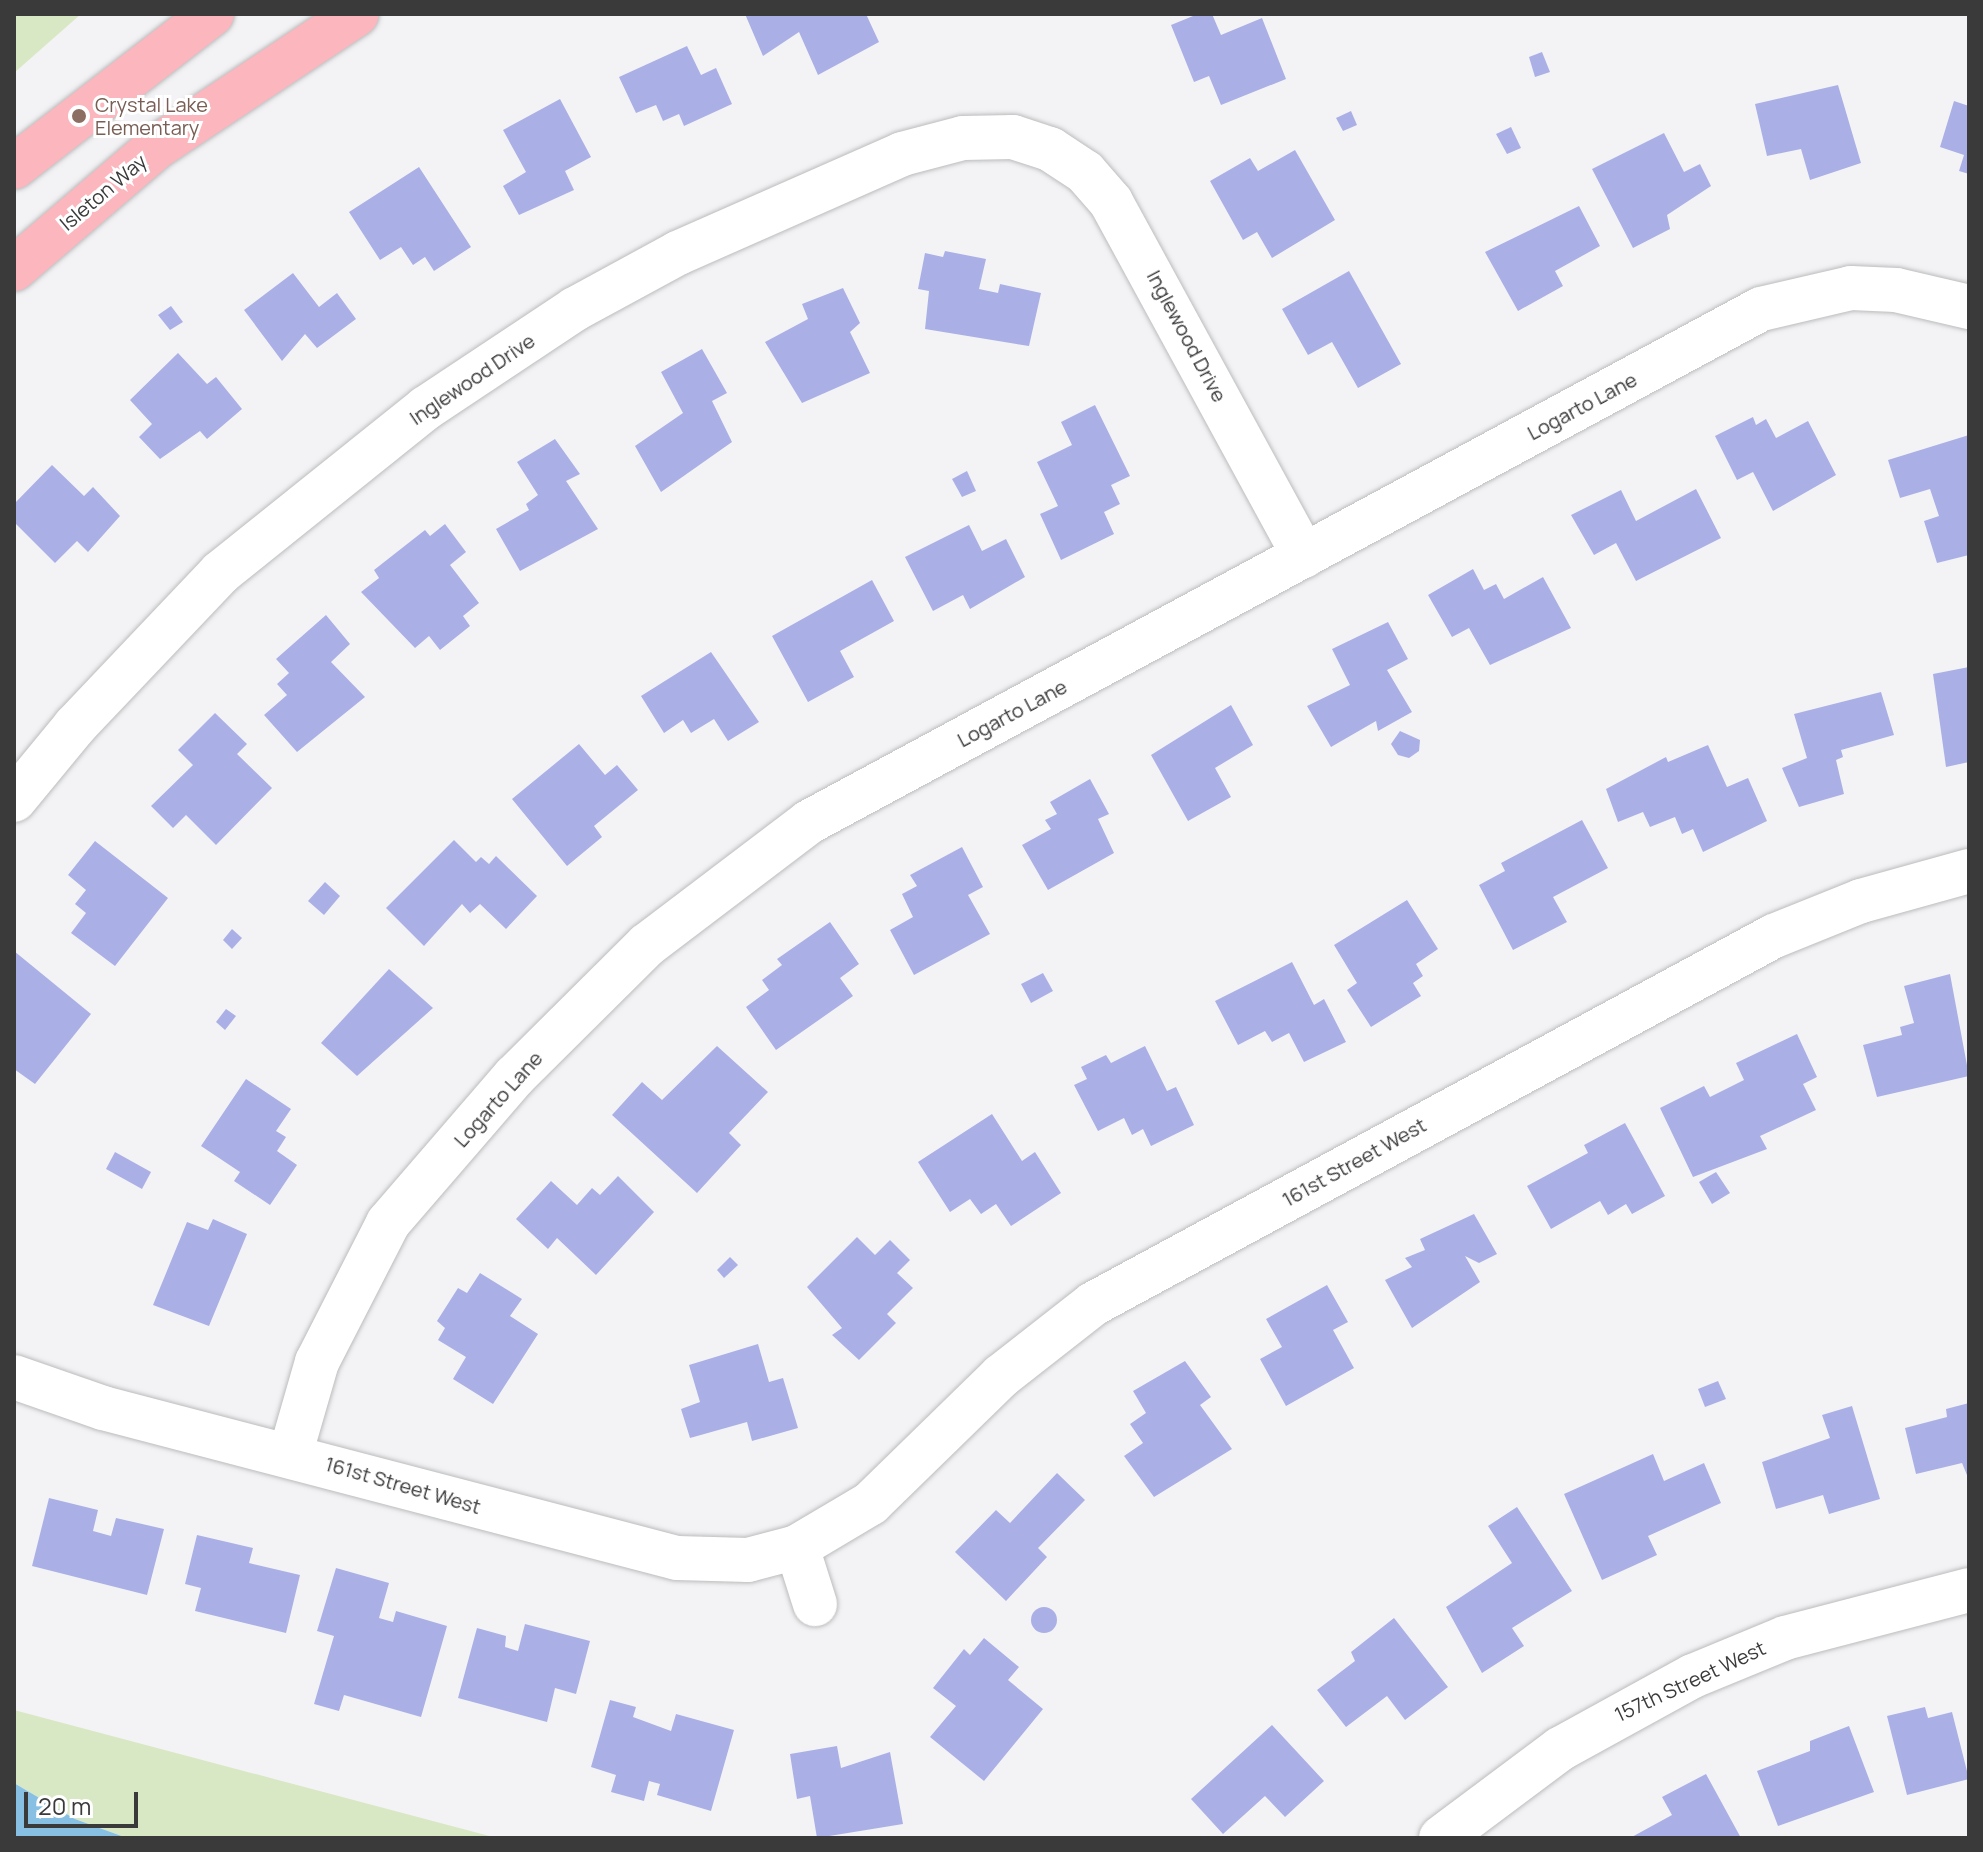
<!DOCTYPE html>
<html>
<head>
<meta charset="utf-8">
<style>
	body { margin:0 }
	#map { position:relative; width:1983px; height:1852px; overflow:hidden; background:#f3f3f5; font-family:Manrope,sans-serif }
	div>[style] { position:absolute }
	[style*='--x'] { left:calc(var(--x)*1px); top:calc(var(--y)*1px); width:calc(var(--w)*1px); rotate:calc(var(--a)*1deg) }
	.green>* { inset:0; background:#d9e8c4 }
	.water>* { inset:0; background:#87c0e3 }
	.building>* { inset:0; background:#aab0e6 }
	.round { border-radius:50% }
	.roads { filter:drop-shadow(0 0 2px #bbbcbd) drop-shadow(0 0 2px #bbbcbd) }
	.minor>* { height:44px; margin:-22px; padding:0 22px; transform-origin:22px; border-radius:22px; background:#fff }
	.major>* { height:44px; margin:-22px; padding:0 22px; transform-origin:22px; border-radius:22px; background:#fcb6be }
	.dots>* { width:22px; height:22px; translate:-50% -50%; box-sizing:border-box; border:4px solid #fff; border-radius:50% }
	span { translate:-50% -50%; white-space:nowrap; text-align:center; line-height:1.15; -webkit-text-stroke:6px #fff; paint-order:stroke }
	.education-label { font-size:20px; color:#785e54 }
	.left { translate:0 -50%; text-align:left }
	.street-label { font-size:20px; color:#3a3a3a }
	.frame { position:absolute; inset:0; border:16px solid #3a3a3a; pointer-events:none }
	.scale { position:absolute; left:24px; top:1792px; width:114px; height:36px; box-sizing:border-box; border:4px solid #3a3a3a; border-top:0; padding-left:10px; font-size:24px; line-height:28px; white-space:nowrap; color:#3a3a3a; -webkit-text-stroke:6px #fff; paint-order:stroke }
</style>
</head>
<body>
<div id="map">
	<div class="green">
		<i style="clip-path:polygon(14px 14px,81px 14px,14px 73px)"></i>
		<i style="clip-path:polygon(14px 1710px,497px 1838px,127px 1838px,75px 1819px,14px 1783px)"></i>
	</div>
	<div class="water">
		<i style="clip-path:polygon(14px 1783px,75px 1819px,127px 1838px,14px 1838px)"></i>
	</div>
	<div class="building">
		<i style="clip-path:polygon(745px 14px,866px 14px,879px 42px,818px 75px,799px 32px,763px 56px)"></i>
		<i style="clip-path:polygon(1198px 14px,1212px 14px,1221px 35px,1262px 18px,1286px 79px,1221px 105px,1209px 76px,1194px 82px,1171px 25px)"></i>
		<i style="clip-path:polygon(687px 46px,701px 75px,716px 68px,732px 104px,684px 126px,679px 114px,663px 121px,656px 105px,636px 113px,619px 77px)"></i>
		<i style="clip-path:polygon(1542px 52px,1550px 72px,1535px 77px,1529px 57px)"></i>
		<i style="clip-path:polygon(1838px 85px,1861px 163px,1810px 180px,1801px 149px,1767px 156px,1755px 104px)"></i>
		<i style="clip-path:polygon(560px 99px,591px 157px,565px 171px,574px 190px,519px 215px,503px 186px,526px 172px,503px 130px)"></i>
		<i style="clip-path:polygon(1954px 101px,1969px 106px,1969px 174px,1959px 171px,1964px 155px,1940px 147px)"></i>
		<i style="clip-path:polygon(1351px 111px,1357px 125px,1343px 131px,1336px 118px)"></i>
		<i style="clip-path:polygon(1511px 127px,1521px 148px,1507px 154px,1496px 134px)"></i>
		<i style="clip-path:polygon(1664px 133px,1684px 172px,1700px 164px,1711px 186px,1667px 215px,1670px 229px,1633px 248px,1592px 169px)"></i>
		<i style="clip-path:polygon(1295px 150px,1335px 220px,1272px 258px,1257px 232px,1243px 240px,1210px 181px,1250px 158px,1258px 171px)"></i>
		<i style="clip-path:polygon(419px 167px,471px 247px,434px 271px,425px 257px,413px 265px,401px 247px,380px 260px,349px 212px)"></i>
		<i style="clip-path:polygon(1579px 206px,1600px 246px,1555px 271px,1563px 286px,1518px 311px,1485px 252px)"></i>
		<i style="clip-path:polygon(945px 251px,986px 259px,979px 289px,998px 293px,1000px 284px,1041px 293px,1029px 346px,925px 329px,929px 291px,918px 289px,925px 253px,943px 257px)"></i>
		<i style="clip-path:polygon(1349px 271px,1401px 364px,1358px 388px,1332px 342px,1308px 355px,1282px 309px)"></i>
		<i style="clip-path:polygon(293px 273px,319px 307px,337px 293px,356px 319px,317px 348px,305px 334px,282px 361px,244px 310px)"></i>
		<i style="clip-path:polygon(843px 288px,860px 323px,850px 332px,870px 373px,802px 403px,765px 342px,808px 319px,802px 304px)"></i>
		<i style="clip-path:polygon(171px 306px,183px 322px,170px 330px,158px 315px)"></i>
		<i style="clip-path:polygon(702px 349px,727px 393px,712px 401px,732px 442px,661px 492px,635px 446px,683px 413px,661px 372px)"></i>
		<i style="clip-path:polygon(178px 353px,207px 384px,216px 377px,242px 409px,207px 439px,200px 431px,160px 459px,139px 437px,152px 424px,130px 400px)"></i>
		<i style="clip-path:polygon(1095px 405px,1130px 476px,1111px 485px,1120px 504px,1104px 512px,1114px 534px,1061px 560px,1040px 514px,1058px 506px,1037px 462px,1072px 445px,1061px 422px)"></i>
		<i style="clip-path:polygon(1753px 417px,1756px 425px,1766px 419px,1776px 438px,1808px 421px,1836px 475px,1773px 511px,1753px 472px,1737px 480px,1715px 436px)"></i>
		<i style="clip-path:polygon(1969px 435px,1969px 555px,1937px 563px,1924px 521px,1939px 516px,1930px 489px,1900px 498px,1888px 460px)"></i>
		<i style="clip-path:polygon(555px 439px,580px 474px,566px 481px,598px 529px,520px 571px,496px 529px,529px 510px,526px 504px,538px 495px,517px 462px)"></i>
		<i style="clip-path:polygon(52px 465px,84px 496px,93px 487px,120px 516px,88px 552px,77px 541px,55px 563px,14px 522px,14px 504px)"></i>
		<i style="clip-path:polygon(967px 471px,976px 491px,962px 497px,952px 479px)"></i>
		<i style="clip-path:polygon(1696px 489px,1721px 538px,1636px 581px,1616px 543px,1594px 555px,1571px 515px,1621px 490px,1636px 521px)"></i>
		<i style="clip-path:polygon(445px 524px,466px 552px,450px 565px,479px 603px,463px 616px,470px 626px,440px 650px,429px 636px,415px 648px,361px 592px,379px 578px,374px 570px,425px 530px,430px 536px)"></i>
		<i style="clip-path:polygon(969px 525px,982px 551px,1006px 539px,1025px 577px,970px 609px,963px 595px,933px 611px,905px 557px)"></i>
		<i style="clip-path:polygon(1473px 569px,1484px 590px,1496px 584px,1504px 599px,1543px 577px,1571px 628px,1490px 665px,1469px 628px,1452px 637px,1428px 595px)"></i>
		<i style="clip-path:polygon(872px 580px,894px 621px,840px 651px,854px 677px,808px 702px,772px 636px)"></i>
		<i style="clip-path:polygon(326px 615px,350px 644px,331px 662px,365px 697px,297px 752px,264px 715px,287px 695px,277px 684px,289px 673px,276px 659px)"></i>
		<i style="clip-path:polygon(1388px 622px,1408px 659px,1387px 670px,1412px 712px,1378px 731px,1376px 721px,1331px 747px,1307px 706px,1350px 685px,1332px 649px)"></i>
		<i style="clip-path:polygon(711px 652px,759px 722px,728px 741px,714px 719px,691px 733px,683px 720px,664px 733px,641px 696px)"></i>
		<i style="clip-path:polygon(1969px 667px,1969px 762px,1946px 767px,1933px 674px)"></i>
		<i style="clip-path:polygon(1881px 692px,1894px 735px,1841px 750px,1843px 757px,1836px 760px,1844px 794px,1799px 807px,1782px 768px,1807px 758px,1794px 714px)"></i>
		<i style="clip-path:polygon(1231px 705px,1253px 745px,1215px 768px,1231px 797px,1188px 821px,1151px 755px)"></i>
		<i style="clip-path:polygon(215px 713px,247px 744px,237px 754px,272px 788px,216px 845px,186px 815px,173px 828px,151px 806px,193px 765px,178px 750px)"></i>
		<i style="clip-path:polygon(1400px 731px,1420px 740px,1419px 751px,1409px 758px,1398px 755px,1391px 744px)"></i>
		<i style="clip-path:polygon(579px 744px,605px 775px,617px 765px,638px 790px,594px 826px,602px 837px,567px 866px,512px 799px)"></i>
		<i style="clip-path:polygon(1708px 745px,1727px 787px,1748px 778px,1767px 821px,1703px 852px,1693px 829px,1682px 834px,1675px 817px,1650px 827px,1643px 812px,1618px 822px,1606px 789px,1666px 757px,1668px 762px)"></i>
		<i style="clip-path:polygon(1090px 779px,1109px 814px,1098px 819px,1114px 853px,1048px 890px,1022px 845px,1051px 829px,1045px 820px,1057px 814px,1050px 802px)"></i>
		<i style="clip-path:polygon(1582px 820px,1608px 868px,1553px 897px,1567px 922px,1513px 950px,1479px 885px,1505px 871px,1501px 863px)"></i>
		<i style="clip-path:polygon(454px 840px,476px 862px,481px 857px,489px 864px,496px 856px,537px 896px,506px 929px,480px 904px,470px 913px,462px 904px,424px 946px,386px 908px)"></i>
		<i style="clip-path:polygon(95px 841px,168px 898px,115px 966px,71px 933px,86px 913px,75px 904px,86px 890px,68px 875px)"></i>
		<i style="clip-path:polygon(962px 847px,983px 887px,968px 895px,990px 934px,914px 975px,890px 930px,913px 917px,902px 894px,917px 886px,910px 875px)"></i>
		<i style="clip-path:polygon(325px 882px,340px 896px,324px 915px,308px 901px)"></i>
		<i style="clip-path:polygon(1407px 900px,1438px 949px,1416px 964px,1423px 976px,1413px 983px,1421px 996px,1371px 1027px,1347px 990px,1357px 983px,1334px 945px)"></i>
		<i style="clip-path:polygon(830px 922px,859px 964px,840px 978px,853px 996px,776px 1050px,746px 1007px,769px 990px,762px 980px,782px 965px,777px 959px)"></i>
		<i style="clip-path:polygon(232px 929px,242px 938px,232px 949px,223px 940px)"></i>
		<i style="clip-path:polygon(14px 951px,91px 1014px,35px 1084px,14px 1069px)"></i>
		<i style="clip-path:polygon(1292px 962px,1314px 1005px,1324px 999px,1346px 1042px,1304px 1062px,1289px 1033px,1272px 1042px,1265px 1031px,1238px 1045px,1215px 1001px)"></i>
		<i style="clip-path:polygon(389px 969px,433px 1008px,357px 1076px,321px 1043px)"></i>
		<i style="clip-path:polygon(1043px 973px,1053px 991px,1031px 1003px,1021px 984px)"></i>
		<i style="clip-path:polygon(1950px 974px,1969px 1076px,1877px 1097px,1863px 1045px,1902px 1035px,1900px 1027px,1914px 1023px,1904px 986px)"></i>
		<i style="clip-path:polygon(226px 1009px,236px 1016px,225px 1030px,216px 1022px)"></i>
		<i style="clip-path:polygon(1797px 1034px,1817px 1077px,1803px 1084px,1816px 1110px,1760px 1136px,1767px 1149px,1693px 1177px,1660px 1108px,1704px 1086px,1710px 1097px,1744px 1080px,1736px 1063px)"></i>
		<i style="clip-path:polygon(717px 1046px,768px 1092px,729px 1133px,741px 1145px,697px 1193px,612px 1115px,642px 1082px,662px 1100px)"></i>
		<i style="clip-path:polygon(1145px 1046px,1167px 1091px,1176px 1087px,1194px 1125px,1151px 1146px,1143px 1129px,1132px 1135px,1124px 1118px,1098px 1131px,1074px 1085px,1087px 1079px,1081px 1067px,1106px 1055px,1111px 1063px)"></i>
		<i style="clip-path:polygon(246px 1079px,291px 1109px,276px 1131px,286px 1137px,277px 1151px,297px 1165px,270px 1205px,234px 1181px,240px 1172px,201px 1146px)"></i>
		<i style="clip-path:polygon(992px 1114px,1022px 1161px,1035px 1152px,1061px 1193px,1011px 1226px,996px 1204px,981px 1214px,970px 1199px,950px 1212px,918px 1162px)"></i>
		<i style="clip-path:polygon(1625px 1123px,1665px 1196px,1632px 1214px,1626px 1204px,1608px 1215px,1600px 1201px,1551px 1229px,1527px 1186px,1588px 1153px,1584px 1145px)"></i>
		<i style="clip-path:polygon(115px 1152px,151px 1172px,142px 1189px,106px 1169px)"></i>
		<i style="clip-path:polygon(1716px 1172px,1730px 1193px,1712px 1204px,1699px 1182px)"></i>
		<i style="clip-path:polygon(618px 1176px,654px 1212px,596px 1275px,557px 1238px,548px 1249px,516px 1219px,551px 1181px,577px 1205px,592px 1188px,600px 1195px)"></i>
		<i style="clip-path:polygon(1474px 1214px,1497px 1254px,1479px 1263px,1465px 1256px,1480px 1282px,1412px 1328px,1385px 1280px,1412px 1267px,1405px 1258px,1425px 1250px,1420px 1239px)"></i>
		<i style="clip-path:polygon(213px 1219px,247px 1234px,209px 1326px,153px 1305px,187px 1222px,208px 1230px)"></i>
		<i style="clip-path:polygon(857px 1237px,875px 1255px,890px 1240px,910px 1260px,897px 1273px,913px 1288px,887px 1314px,896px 1323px,859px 1360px,832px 1335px,842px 1328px,807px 1287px)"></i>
		<i style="clip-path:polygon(730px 1257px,738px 1265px,724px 1278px,717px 1270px)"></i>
		<i style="clip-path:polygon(480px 1273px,522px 1299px,510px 1316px,538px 1334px,493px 1404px,453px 1379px,466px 1357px,438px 1340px,445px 1328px,437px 1321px,458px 1288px,467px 1293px)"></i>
		<i style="clip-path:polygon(1327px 1285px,1348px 1322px,1333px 1330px,1354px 1368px,1286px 1406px,1260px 1359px,1282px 1347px,1266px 1319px)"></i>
		<i style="clip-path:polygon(758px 1344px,769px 1382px,783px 1378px,798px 1428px,752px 1441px,747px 1422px,690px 1438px,681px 1409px,700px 1402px,689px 1365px)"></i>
		<i style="clip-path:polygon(1185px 1361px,1211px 1397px,1200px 1405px,1232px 1449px,1154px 1497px,1124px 1456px,1143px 1443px,1130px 1424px,1146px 1413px,1133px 1391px)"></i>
		<i style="clip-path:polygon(1718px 1381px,1726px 1399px,1705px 1407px,1698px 1389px)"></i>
		<i style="clip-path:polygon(1969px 1403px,1969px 1480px,1962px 1463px,1916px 1474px,1905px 1428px,1947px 1417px,1946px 1409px)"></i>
		<i style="clip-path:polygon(1852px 1406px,1880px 1499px,1829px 1514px,1823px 1495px,1776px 1509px,1762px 1462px,1830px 1438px,1822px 1415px)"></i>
		<i style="clip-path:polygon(1653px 1454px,1664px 1481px,1704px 1463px,1721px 1503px,1648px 1536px,1657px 1555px,1602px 1580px,1564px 1494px)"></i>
		<i style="clip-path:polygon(1057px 1473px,1085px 1500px,1038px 1548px,1047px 1557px,1006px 1601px,955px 1552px,996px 1510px,1010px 1523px)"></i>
		<i style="clip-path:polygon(49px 1498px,98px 1510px,93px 1531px,111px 1536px,116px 1518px,164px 1529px,147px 1595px,32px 1566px)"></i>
		<i style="clip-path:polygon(1517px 1507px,1572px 1591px,1512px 1628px,1524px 1646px,1482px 1673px,1446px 1607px,1512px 1563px,1488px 1526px)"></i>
		<i style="clip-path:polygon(197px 1535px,253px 1548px,249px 1563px,300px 1575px,286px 1633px,195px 1611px,201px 1588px,185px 1584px)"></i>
		<i style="clip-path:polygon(336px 1568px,389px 1583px,379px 1618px,393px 1622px,396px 1611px,447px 1626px,421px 1717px,344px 1695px,339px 1711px,314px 1704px,334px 1636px,317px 1631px)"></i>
		<i class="round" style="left:1031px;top:1607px;width:26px;height:26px"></i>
		<i style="clip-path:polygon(1394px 1618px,1448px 1687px,1405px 1720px,1387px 1696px,1346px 1727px,1317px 1690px,1355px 1661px,1351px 1652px)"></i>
		<i style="clip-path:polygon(525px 1624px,590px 1641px,576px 1694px,555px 1688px,547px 1722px,458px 1698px,477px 1628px,506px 1636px,505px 1647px,518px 1651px)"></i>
		<i style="clip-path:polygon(984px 1638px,1019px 1667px,1008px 1680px,1043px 1709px,984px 1781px,930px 1737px,956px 1706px,933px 1688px,964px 1649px,970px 1655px)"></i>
		<i style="clip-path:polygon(610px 1700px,636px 1707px,633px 1717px,671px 1731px,676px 1714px,734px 1730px,711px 1811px,657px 1795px,660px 1784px,649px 1781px,644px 1801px,611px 1792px,616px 1775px,591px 1767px)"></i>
		<i style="clip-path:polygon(1925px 1707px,1928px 1718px,1952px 1712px,1969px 1779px,1907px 1795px,1887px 1716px)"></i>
		<i style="clip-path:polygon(1272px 1725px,1324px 1781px,1285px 1817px,1265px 1796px,1223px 1834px,1191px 1799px)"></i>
		<i style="clip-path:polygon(1849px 1726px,1874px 1792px,1778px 1826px,1757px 1771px,1810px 1751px,1810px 1741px)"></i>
		<i style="clip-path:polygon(837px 1746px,841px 1768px,890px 1752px,903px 1824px,817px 1838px,810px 1796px,797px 1799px,790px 1754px)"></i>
		<i style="clip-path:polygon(1706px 1774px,1741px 1838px,1630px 1838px,1672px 1815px,1662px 1797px)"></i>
	</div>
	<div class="roads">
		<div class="minor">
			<i style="--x:14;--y:800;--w:96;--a:-50.5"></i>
			<i style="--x:75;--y:726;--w:211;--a:-46.5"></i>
			<i style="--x:220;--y:573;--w:264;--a:-38.7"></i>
			<i style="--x:426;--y:408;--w:179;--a:-33.6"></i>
			<i style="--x:575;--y:309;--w:117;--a:-28.5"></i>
			<i style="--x:678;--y:253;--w:245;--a:-23.8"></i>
			<i style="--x:902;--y:154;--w:63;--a:-14.7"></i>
			<i style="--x:963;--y:138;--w:50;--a:-1.1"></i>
			<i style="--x:1013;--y:137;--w:39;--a:18"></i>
			<i style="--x:1050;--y:149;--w:42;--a:33.3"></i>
			<i style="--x:1085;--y:172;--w:40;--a:49"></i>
			<i style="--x:1111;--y:202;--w:403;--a:61.4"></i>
			<i style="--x:14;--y:1377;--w:94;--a:19.2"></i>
			<i style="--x:103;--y:1408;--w:593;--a:14.65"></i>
			<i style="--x:677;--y:1558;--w:71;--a:1.6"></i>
			<i style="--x:748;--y:1560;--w:51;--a:-14.9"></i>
			<i style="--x:797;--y:1547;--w:86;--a:-30.7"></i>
			<i style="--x:871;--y:1503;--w:182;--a:-44.3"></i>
			<i style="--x:1001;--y:1376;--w:117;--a:-38"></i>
			<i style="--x:1093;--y:1304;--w:774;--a:-28.39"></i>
			<i style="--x:1774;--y:936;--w:94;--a:-21.9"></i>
			<i style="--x:1861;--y:901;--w:112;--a:-15.5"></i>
			<i style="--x:291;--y:1452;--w:94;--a:-73.9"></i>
			<i style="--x:317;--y:1362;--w:156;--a:-62.9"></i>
			<i style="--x:388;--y:1223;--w:194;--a:-49.2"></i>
			<i style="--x:515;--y:1076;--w:186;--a:-44.8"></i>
			<i style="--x:647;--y:945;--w:203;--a:-37.2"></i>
			<i style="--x:809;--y:822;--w:1081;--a:-28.32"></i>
			<i style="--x:1761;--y:309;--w:92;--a:-13.1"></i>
			<i style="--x:1851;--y:288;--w:45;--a:2.5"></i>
			<i style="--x:1896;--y:290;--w:75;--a:13.1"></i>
			<i style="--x:797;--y:1547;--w:60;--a:72.5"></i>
			<i style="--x:1441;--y:1838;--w:149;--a:-36.8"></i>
			<i style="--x:1560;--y:1749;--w:152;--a:-28.8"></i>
			<i style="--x:1693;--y:1676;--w:100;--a:-22.4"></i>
			<i style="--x:1785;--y:1638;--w:190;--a:-14.6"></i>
		</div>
		<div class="major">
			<i style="--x:14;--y:167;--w:250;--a:-37.7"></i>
			<i style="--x:14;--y:269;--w:186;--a:-40.6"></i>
			<i style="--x:155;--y:148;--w:242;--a:-33.6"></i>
		</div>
	</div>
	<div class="dots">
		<i style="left:79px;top:116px;background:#8d6e63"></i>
	</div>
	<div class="education-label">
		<span class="left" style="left:95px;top:116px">Crystal Lake<br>Elementary</span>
	</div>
	<div class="street-label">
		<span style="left:103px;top:192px;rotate:-40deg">Isleton Way</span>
		<span style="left:1187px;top:336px;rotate:62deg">Inglewood Drive</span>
		<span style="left:472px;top:379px;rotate:-34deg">Inglewood Drive</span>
		<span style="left:1582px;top:406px;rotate:-28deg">Logarto Lane</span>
		<span style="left:1012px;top:713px;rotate:-28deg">Logarto Lane</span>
		<span style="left:498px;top:1099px;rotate:-48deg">Logarto Lane</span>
		<span style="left:1354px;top:1162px;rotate:-29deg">161st Street West</span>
		<span style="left:403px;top:1485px;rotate:16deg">161st Street West</span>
		<span style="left:1690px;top:1681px;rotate:-25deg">157th Street West</span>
	</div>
	<div class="frame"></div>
	<div class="scale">20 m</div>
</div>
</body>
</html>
